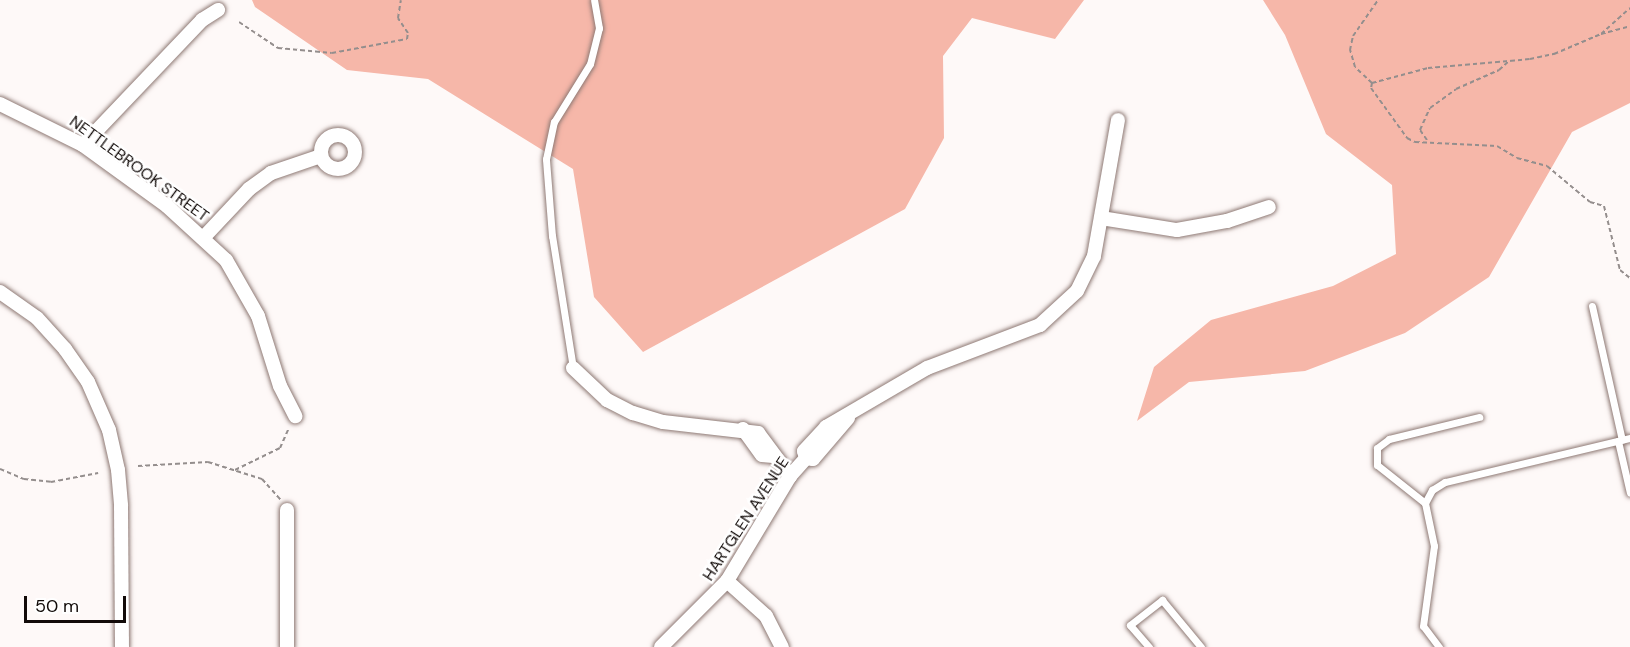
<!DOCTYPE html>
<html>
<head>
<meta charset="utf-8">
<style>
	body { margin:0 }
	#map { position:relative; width:1630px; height:647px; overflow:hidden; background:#fef9f8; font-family:"DM Sans",sans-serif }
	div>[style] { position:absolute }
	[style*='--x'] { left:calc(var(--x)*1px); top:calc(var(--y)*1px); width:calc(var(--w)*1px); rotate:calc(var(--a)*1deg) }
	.green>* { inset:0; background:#f6b7a9 }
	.path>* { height:2px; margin-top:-1px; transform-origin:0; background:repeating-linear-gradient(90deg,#948e8d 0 4.5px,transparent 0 7.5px) }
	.roads { filter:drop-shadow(0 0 2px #8e7974) drop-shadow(0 0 2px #8e7974) }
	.service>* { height:7px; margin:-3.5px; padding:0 3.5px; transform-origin:3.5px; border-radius:3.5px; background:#fff }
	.minor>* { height:14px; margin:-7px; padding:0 7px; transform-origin:7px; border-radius:7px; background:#fff }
	.minor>.ring { margin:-7px; padding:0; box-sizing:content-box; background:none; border:14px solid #fff; border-radius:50% }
	span { translate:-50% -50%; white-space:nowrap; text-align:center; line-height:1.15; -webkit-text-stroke:5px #fff; paint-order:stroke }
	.street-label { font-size:16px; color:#120b09 }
	.scale { position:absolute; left:24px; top:596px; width:102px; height:27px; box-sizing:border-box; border:3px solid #120b09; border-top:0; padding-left:8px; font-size:18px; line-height:21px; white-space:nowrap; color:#120b09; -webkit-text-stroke:4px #fff; paint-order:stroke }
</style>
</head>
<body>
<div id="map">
	<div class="green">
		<i style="clip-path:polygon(252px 0,1084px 0,1055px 39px,972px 18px,943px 56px,944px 138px,905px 209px,643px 352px,594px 297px,573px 169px,428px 79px,347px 70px,255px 7px)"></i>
		<i style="clip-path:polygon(1263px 0,1630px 0,1630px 103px,1572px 132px,1489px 277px,1405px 333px,1305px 371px,1189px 382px,1137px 421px,1154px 367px,1211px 320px,1333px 286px,1396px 254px,1392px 185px,1326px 134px,1285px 35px)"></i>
	</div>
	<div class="path">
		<i style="--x:239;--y:22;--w:47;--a:33.7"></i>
		<i style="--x:278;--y:48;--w:54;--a:5.3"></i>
		<i style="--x:332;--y:53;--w:76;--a:-10.6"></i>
		<i style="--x:407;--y:39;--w:6;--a:-81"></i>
		<i style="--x:408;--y:33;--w:18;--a:-124"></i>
		<i style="--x:398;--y:18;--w:18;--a:-81"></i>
		<i style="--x:1601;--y:34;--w:30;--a:-15"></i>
		<i style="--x:1372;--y:83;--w:5;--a:101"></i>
		<i style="--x:1371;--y:88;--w:62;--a:54.2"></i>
		<i style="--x:1407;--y:138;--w:9;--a:27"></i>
		<i style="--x:1415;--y:142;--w:82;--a:2.8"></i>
		<i style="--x:1497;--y:146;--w:23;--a:31"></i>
		<i style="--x:1517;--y:158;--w:31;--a:15"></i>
		<i style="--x:1547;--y:166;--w:56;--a:39.9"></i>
		<i style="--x:1590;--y:202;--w:15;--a:16"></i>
		<i style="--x:1604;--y:206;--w:66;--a:76"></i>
		<i style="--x:1620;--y:270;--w:13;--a:39"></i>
		<i style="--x:1372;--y:83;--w:58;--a:-15"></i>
		<i style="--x:1428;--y:68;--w:102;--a:-5"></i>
		<i style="--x:1530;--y:59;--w:25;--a:-12"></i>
		<i style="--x:1554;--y:54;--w:51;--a:-23.1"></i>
		<i style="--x:1601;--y:34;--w:39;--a:-42"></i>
		<i style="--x:1372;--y:83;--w:23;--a:-137"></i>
		<i style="--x:1355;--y:67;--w:18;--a:-106"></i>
		<i style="--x:1350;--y:50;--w:14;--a:-78"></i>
		<i style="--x:1353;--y:36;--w:44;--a:-55.2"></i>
		<i style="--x:1427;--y:140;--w:12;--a:-125"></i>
		<i style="--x:1420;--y:130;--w:24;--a:-66"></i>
		<i style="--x:1430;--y:108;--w:32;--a:-36"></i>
		<i style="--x:1456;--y:89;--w:47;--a:-23.8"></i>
		<i style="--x:1499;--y:70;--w:13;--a:-42"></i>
		<i style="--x:138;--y:466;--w:70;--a:-3.3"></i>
		<i style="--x:208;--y:462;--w:57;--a:17.5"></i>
		<i style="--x:262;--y:479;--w:28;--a:48"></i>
		<i style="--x:0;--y:469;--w:26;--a:23"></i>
		<i style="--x:24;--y:479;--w:27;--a:6"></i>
		<i style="--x:51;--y:482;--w:48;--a:-10.8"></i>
		<i style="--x:235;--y:470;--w:50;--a:-26.1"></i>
		<i style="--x:280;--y:448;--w:22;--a:-66"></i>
	</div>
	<div class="roads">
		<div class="service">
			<i style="--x:1592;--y:306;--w:137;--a:77.4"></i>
			<i style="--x:573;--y:368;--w:134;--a:-99"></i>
			<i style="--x:552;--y:236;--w:77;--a:-94.5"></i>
			<i style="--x:546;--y:159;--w:38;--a:-78"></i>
			<i style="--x:554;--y:122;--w:68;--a:-58.2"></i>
			<i style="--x:590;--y:64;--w:37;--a:-76"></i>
			<i style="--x:599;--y:28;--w:28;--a:-100"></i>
			<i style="--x:1618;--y:441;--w:53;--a:77"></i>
			<i style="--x:1425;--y:503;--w:61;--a:-141.6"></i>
			<i style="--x:1377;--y:465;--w:17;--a:-90"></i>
			<i style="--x:1377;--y:448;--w:15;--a:-37"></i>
			<i style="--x:1389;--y:439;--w:93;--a:-13.7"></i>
			<i style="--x:1149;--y:647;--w:29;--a:-131"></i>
			<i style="--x:1130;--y:625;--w:41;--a:-38"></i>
			<i style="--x:1162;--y:600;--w:61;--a:50.3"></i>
			<i style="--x:1439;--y:647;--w:26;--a:-127"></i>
			<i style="--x:1423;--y:626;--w:81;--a:-82.2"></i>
			<i style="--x:1434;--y:546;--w:44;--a:-101.8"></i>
			<i style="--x:1425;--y:503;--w:15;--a:-62"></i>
			<i style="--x:1432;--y:490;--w:15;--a:-32"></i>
			<i style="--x:1445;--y:482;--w:190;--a:-13.4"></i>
		</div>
		<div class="minor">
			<i style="--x:0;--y:104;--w:93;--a:26.3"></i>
			<i style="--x:83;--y:145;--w:104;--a:36"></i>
			<i style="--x:167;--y:206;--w:80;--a:42.5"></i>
			<i style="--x:226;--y:260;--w:64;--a:60.3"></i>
			<i style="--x:258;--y:316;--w:73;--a:72.6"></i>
			<i style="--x:280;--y:386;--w:34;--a:63"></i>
			<i class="ring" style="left:321px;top:135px;width:20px;height:20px"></i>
			<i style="--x:83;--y:145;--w:173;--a:-46.4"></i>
			<i style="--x:202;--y:20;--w:19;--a:-32"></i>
			<i style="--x:1101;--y:218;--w:77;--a:9"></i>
			<i style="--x:1177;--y:230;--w:51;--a:-10.2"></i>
			<i style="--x:1227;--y:221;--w:44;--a:-18.4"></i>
			<i style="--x:204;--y:237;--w:66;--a:-46.8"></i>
			<i style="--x:249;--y:189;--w:27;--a:-36"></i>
			<i style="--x:271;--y:173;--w:53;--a:-18.8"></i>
			<i style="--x:0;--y:292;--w:45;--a:35.1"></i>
			<i style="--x:37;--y:318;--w:42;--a:47.9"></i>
			<i style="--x:65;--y:349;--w:40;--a:55.1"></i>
			<i style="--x:88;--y:382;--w:52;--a:66.4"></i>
			<i style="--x:109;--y:430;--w:41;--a:77.3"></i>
			<i style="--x:118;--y:470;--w:36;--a:85"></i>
			<i style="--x:121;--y:506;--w:141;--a:89.6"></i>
			<i style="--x:573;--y:368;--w:47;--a:43.3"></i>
			<i style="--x:607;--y:400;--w:29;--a:27"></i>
			<i style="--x:633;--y:413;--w:31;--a:17"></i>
			<i style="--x:663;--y:422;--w:96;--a:6.6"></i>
			<i style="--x:758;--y:433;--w:54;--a:53.3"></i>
			<i style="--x:743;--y:429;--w:32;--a:54"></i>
			<i style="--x:762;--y:455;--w:11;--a:5"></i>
			<i style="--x:806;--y:458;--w:7;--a:8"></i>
			<i style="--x:813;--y:459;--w:54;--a:-49.5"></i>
			<i style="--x:727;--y:581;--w:52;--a:41.9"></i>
			<i style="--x:766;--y:616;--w:35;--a:63"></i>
			<i style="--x:287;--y:647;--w:137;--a:-90"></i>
			<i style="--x:661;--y:647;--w:93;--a:-45"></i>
			<i style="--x:727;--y:581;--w:122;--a:-59"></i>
			<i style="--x:790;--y:476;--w:24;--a:-48"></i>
			<i style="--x:806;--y:458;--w:7;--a:-106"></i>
			<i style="--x:804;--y:451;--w:33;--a:-47"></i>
			<i style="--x:826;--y:427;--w:117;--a:-30.3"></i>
			<i style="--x:927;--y:368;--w:121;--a:-20.8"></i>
			<i style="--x:1040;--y:325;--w:50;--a:-42.6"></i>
			<i style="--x:1077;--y:291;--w:39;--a:-64"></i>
			<i style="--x:1094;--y:256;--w:138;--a:-80"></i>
		</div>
	</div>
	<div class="street-label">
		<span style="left:139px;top:169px;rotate:36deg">NETTLEBROOK STREET</span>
		<span style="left:746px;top:519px;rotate:-57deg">HARTGLEN AVENUE</span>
	</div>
	<div class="scale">50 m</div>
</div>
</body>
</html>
